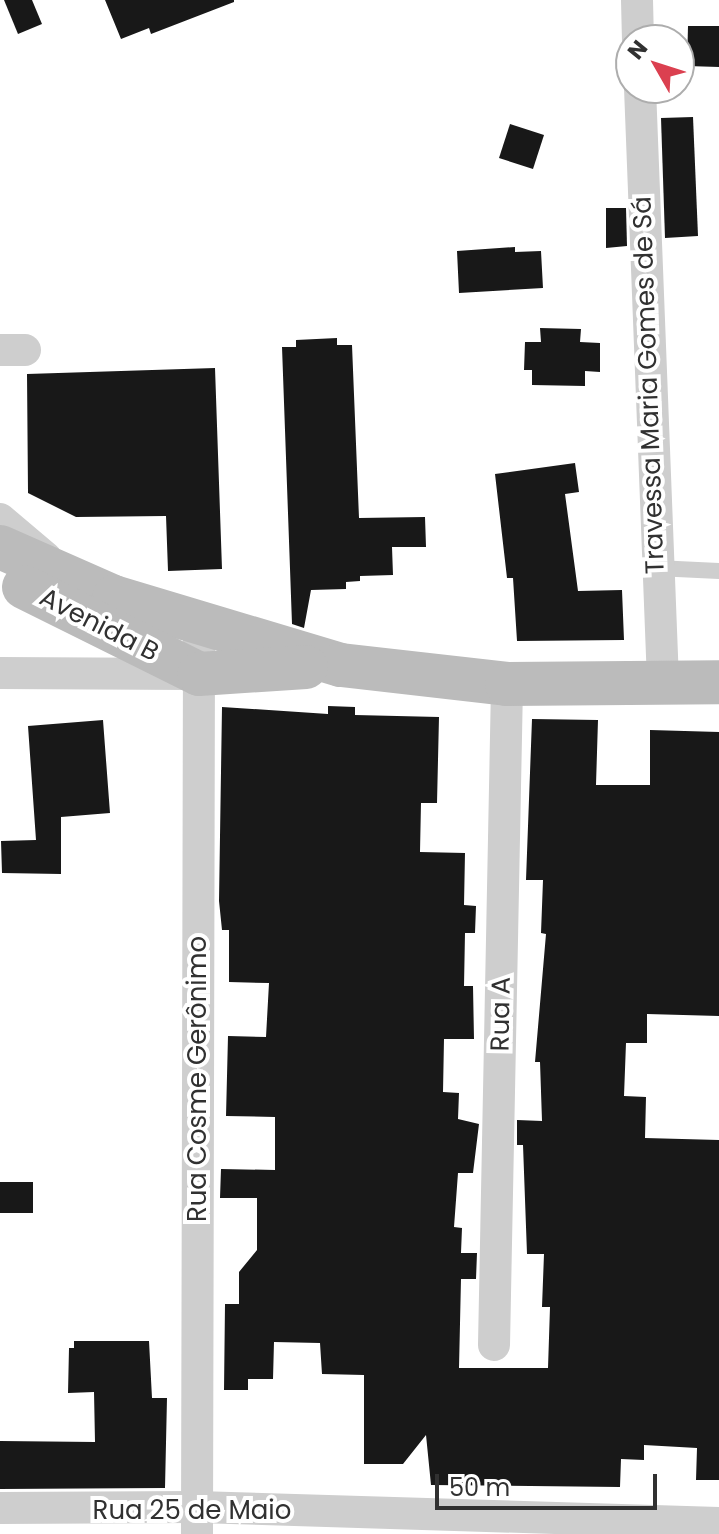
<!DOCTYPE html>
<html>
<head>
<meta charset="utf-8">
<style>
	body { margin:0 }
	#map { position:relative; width:719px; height:1534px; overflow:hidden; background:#fff; font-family:Poppins,sans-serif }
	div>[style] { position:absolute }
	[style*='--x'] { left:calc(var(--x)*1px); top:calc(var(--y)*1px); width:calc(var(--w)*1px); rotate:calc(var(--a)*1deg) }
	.building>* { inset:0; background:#181818 }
	.lane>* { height:16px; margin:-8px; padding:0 8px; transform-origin:8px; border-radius:8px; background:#cecece }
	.street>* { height:32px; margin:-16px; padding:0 16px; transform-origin:16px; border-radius:16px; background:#cecece }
	.secondary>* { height:44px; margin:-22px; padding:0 22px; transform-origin:22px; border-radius:22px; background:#bbb }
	span { translate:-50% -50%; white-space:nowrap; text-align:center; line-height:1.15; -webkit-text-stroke:8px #fff; paint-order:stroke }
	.street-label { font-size:26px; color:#313131 }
	.north { position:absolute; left:615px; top:24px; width:80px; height:80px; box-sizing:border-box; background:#fff; border:2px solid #adadad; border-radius:50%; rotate:309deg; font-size:22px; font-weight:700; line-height:32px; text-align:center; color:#313131 }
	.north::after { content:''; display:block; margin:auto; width:28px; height:36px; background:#db4050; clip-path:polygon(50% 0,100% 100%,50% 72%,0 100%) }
	.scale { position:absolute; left:435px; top:1474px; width:222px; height:36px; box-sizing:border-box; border:4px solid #313131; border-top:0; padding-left:10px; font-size:24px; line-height:28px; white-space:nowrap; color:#313131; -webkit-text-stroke:6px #fff; paint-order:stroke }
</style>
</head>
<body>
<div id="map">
	<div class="building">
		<i style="clip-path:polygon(4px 0,32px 0,42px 24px,18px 34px)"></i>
		<i style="clip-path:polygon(105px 0,234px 0,234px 2px,151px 34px,149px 28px,121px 39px)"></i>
		<i style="clip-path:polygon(688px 26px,719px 26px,719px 67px,687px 66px)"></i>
		<i style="clip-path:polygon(693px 117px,698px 236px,665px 238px,661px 118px)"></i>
		<i style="clip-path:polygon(510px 124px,544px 135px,533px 169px,499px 158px)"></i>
		<i style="clip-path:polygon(606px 208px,626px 208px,627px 246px,606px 248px)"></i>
		<i style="clip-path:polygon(515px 247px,515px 252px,541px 251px,543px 288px,459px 293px,457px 251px)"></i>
		<i style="clip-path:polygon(540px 328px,581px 329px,580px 342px,600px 343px,600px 372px,585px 371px,585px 386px,532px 385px,532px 370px,524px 370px,525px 342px,541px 342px)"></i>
		<i style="clip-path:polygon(337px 338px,337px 345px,352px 345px,359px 518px,425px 517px,426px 547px,392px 547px,393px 575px,360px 576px,360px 581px,346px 582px,346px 589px,311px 590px,304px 628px,292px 624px,282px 347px,296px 347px,296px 340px)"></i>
		<i style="clip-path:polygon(215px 368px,222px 569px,168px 571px,166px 516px,76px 517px,28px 493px,27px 374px)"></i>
		<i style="clip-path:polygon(575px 463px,579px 492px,565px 494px,578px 591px,622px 590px,624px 640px,517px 641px,513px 578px,507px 578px,495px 474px)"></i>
		<i style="clip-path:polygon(328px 706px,355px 707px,355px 715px,439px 717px,437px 803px,421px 803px,420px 852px,465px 853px,464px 905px,476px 906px,475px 933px,465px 933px,464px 986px,473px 986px,474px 1039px,444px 1039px,443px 1092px,459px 1093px,458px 1119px,479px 1124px,473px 1173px,458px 1173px,454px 1227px,462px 1228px,461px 1253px,477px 1253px,476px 1279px,461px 1279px,459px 1368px,548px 1368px,550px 1307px,542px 1307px,544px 1254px,527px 1254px,523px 1145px,517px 1145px,517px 1120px,542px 1121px,540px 1062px,535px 1062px,546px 934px,541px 933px,543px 880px,526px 880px,532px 719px,598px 720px,596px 785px,650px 785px,650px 730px,719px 732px,719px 1016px,647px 1014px,647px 1043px,626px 1043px,624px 1096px,646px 1097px,645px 1138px,719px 1140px,719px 1480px,696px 1480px,697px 1448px,644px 1445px,644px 1460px,621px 1459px,620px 1487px,431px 1485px,426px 1435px,403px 1464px,364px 1464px,364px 1375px,322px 1374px,320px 1343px,274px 1342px,273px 1379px,248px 1379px,248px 1390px,224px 1390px,225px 1304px,239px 1304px,239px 1272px,257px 1250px,257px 1198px,220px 1198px,221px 1169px,275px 1170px,275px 1117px,226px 1116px,228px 1036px,266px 1037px,269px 983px,229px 982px,229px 930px,222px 930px,219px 901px,222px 707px,328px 714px)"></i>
		<i style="clip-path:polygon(103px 720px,110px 813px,61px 817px,61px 874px,2px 873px,1px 841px,36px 840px,28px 726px)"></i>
		<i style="clip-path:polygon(0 1182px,33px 1182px,33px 1213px,0 1213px)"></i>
		<i style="clip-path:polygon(74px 1341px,149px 1341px,152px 1398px,167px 1398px,165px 1488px,0 1489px,0 1441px,95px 1442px,94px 1392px,68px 1393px,69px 1348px,74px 1348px)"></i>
	</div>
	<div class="lane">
		<i style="--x:656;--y:568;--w:63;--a:2.7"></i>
	</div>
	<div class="street">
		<i style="--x:637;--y:0;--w:40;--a:88.6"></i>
		<i style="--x:640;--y:88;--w:593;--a:87.78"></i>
		<i style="--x:0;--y:350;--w:25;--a:0"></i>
		<i style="--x:0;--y:519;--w:60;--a:40.3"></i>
		<i style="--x:0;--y:673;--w:191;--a:0.3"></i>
		<i style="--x:494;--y:1345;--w:661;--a:-88.87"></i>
		<i style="--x:0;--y:1508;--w:197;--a:-0.3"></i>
		<i style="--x:197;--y:1507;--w:522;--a:1.76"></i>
		<i style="--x:197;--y:1534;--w:910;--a:-89.87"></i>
	</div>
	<div class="secondary">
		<i style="--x:0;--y:547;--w:124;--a:23.7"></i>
		<i style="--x:114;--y:597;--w:237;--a:16.7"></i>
		<i style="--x:341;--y:665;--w:167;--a:6.5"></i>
		<i style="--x:507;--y:684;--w:212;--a:-0.5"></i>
		<i style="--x:24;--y:587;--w:195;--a:26.4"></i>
		<i style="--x:199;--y:674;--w:107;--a:-3.7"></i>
	</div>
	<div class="street-label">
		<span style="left:649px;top:385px;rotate:-92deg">Travessa Maria Gomes de Sá</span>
		<span style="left:99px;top:625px;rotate:27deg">Avenida B</span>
		<span style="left:501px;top:1014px;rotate:-89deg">Rua A</span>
		<span style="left:198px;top:1079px;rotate:-90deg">Rua Cosme Gerônimo</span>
		<span style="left:192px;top:1511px">Rua 25 de Maio</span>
	</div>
	<div class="north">N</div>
	<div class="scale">50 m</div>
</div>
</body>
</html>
